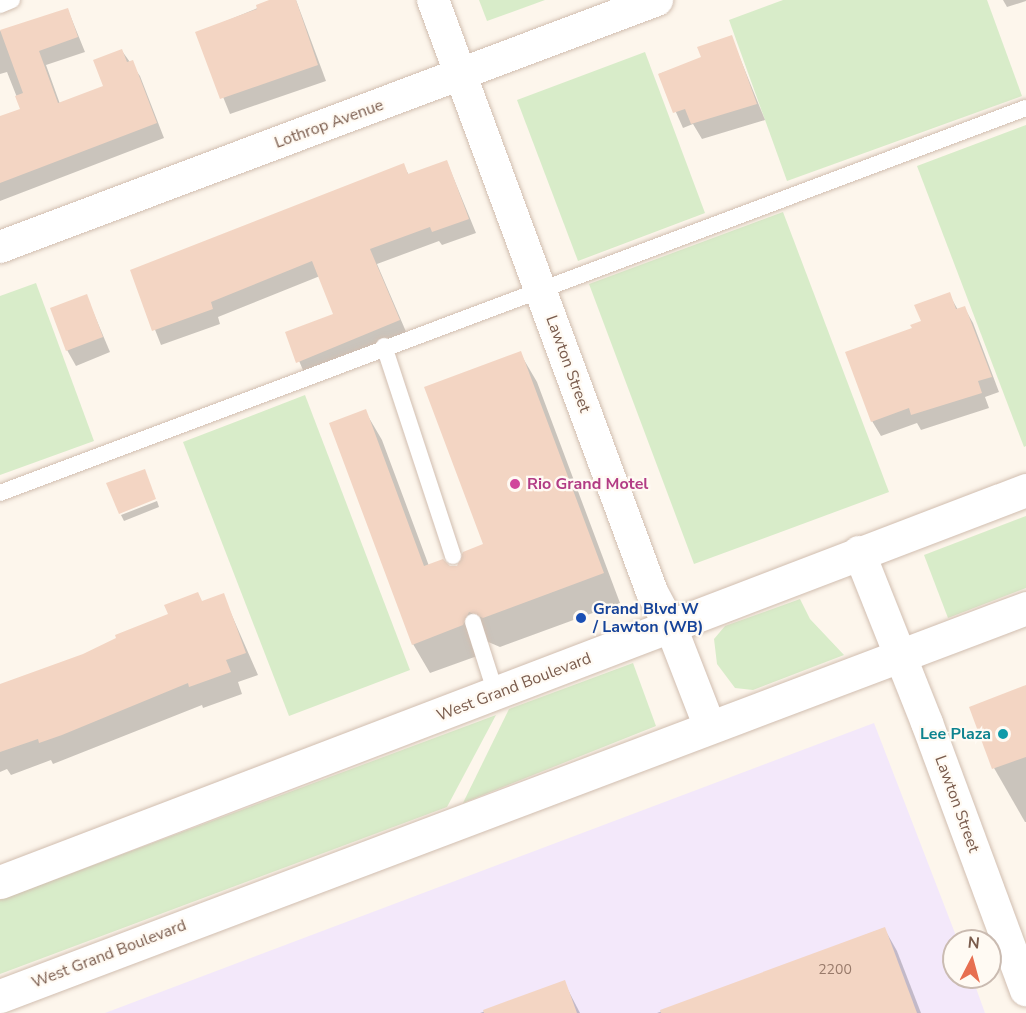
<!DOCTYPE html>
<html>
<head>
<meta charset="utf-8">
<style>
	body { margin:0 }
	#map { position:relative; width:1026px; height:1013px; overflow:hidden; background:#fdf6ec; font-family:"Nunito Sans",sans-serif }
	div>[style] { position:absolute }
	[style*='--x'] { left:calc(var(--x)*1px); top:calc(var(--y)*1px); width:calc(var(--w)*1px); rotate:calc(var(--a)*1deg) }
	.education>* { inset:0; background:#f3e8fa }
	.green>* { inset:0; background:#d8ecc9 }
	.shadow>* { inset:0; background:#0003 }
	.building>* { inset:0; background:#f3d5c3 }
	.roads { filter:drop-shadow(0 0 2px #d1beb0) drop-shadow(0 0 2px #d1beb0) }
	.service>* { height:16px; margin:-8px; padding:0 8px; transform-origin:8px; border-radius:8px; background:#fff }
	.minor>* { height:32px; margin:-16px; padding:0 16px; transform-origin:16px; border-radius:16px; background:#fff }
	.secondary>* { height:33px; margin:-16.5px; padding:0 16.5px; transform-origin:16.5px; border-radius:16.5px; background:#fff }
	.dots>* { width:16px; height:16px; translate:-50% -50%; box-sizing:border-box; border:3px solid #fffaf3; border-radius:50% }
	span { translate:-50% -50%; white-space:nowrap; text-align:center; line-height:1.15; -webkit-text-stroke:4.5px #fffaf3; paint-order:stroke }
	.number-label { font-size:14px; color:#987a6a }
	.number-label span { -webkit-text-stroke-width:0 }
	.street-label { font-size:16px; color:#7a5c4d }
	.hotel-label { font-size:16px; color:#b23c85; font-weight:700 }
	.left { translate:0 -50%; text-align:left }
	.transit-label { font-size:16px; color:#164399; font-weight:700 }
	.culture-label { font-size:16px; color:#0d838f; font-weight:700 }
	.right { translate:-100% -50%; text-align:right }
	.north { position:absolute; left:942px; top:929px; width:60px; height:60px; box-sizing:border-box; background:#fffaf3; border:2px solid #cabbb1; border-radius:50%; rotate:6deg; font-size:16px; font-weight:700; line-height:24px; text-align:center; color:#7a5c4d }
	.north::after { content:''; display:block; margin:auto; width:21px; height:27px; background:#e76f51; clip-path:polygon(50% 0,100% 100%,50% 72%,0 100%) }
</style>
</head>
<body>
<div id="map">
	<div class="education">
		<i style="clip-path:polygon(874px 723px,958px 941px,954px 941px,954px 977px,972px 977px,985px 1013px,105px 1013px)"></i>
	</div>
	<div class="green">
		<i style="clip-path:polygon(479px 0,545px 0,487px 21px)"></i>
		<i style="clip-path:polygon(783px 0,987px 0,1022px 96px,787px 181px,729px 20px)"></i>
		<i style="clip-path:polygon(645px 52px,705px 213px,578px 261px,517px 100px)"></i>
		<i style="clip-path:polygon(1026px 125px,1026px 446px,1024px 447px,917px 166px)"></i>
		<i style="clip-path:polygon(783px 212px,889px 492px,694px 564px,589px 284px)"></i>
		<i style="clip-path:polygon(36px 283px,94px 441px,0 475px,0 296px)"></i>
		<i style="clip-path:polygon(305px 395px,410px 670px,289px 716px,183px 442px)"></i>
		<i style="clip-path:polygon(1026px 516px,1026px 588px,948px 618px,924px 555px)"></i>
		<i style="clip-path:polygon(800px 599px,810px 619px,844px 655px,753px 690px,735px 688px,717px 664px,714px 639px,725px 626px)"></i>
		<i style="clip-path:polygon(633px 663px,656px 726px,463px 803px,509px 709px)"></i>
		<i style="clip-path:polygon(496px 715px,447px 807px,0 974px,0 900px)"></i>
	</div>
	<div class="shadow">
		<i style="clip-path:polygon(277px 0,296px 0,326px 81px,230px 114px,197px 33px)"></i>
		<i style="clip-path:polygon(1003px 0,1026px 0,1026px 1px,1007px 7px)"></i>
		<i style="clip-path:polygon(68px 10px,85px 52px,46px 65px,60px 104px,105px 87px,122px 51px,140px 76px,164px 138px,0 201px,0 118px,22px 110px,7px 72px,0 74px,0 31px)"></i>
		<i style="clip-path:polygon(731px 36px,765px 120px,702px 139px,693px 124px,683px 128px,659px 74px,703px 58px)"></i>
		<i style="clip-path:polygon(447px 162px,476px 233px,442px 245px,439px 241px,377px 264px,407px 334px,306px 377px,287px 333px,335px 315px,320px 276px,218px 317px,220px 324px,161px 345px,132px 271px,403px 165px,409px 175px)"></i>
		<i style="clip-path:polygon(949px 294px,958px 310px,964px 307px,973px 323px,999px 392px,985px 397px,989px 408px,921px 430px,917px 423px,881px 436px,872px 421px,914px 329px)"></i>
		<i style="clip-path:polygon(86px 295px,110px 352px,76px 366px,67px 350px)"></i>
		<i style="clip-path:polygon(520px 353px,537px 382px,620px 603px,500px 647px,486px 641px,480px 655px,430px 673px,413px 644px,365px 411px,382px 440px,429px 566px,458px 567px,485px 545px)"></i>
		<i style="clip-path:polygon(157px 501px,159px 507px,124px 521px,121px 515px)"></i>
		<i style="clip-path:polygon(223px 595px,258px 675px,238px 682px,242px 694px,203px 708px,202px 705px,53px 764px,51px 760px,11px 775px,7px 769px,0 772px,0 685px,84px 655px)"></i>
		<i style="clip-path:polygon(1026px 687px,1026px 822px,1025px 822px,994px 768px,970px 708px)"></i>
		<i style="clip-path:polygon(884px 928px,897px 951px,921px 1013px,657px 1013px)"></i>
		<i style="clip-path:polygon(564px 982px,580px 1013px,480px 1013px)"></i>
	</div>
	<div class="building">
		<i style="clip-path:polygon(269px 0,296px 0,318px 65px,220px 99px,195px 32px,257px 9px,256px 5px)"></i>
		<i style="clip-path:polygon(68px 8px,78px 37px,39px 51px,58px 103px,103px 86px,93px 60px,122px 49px,127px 62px,133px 60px,157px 123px,0 183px,0 116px,20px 109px,15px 96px,23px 93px,0 30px)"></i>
		<i style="clip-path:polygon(732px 35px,757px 104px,691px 124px,685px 109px,673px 113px,658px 74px,701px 57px,697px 47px)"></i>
		<i style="clip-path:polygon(447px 160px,469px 219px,432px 232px,430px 227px,370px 249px,400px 320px,296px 363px,285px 332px,333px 314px,312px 261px,211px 302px,213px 309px,152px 331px,130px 270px,404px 163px,408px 174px)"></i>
		<i style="clip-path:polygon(950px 292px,956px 309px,965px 306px,992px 377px,978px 381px,982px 393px,911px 415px,909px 408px,871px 422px,845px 352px,912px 328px,910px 325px,921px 321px,914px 305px)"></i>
		<i style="clip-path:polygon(87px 294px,103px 337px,66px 351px,50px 308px)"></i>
		<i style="clip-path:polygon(521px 351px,604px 573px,483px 618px,469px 612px,463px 625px,412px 645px,329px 423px,366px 409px,424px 566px,443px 559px,450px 566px,457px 566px,463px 552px,483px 544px,424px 387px)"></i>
		<i style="clip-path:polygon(145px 469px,156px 499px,119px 514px,106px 483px)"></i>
		<i style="clip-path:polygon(198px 592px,202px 601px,224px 593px,246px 653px,226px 660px,231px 672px,189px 687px,188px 683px,62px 735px,39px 743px,38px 739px,0 752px,0 684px,83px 654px,116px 638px,115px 635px,168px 614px,164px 605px)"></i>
		<i style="clip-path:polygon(1026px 685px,1026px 757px,992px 769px,969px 707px)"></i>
		<i style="clip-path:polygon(885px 927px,917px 1013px,661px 1013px,660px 1010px)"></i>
		<i style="clip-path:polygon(565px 980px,577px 1013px,484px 1013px,483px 1010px)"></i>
	</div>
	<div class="roads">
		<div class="service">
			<i style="--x:0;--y:5;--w:13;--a:-23"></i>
			<i style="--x:384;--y:346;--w:221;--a:71.8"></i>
			<i style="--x:0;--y:493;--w:1096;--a:-20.57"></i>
			<i style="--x:473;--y:622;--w:76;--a:72.3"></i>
		</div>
		<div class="minor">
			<i style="--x:433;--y:0;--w:631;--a:69.7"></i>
			<i style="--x:652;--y:592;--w:40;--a:62"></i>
			<i style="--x:671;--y:627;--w:105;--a:68.8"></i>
			<i style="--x:0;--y:247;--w:702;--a:-20.6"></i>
			<i style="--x:859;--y:552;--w:184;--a:68.3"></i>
			<i style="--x:927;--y:723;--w:285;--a:69.7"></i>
		</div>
		<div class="secondary">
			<i style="--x:0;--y:882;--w:1098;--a:-20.91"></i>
			<i style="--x:0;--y:996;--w:1097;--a:-20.71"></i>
		</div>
	</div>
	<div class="dots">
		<i style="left:515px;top:484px;background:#d1479c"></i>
		<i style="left:581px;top:618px;background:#1a4fb4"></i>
		<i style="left:1003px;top:734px;background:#0f9aa8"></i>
	</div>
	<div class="number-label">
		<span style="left:835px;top:970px">2200</span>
	</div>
	<div class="street-label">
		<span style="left:329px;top:124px;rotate:-20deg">Lothrop Avenue</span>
		<span style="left:568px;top:364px;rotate:70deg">Lawton Street</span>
		<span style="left:514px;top:687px;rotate:-21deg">West Grand Boulevard</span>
		<span style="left:957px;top:804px;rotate:70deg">Lawton Street</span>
		<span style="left:109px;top:954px;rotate:-21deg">West Grand Boulevard</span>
	</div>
	<div class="hotel-label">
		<span class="left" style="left:527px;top:484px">Rio Grand Motel</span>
	</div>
	<div class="transit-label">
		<span class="left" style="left:593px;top:618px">Grand Blvd W<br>/ Lawton (WB)</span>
	</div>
	<div class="culture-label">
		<span class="right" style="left:991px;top:734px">Lee Plaza</span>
	</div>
	<div class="north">N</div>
</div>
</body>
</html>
